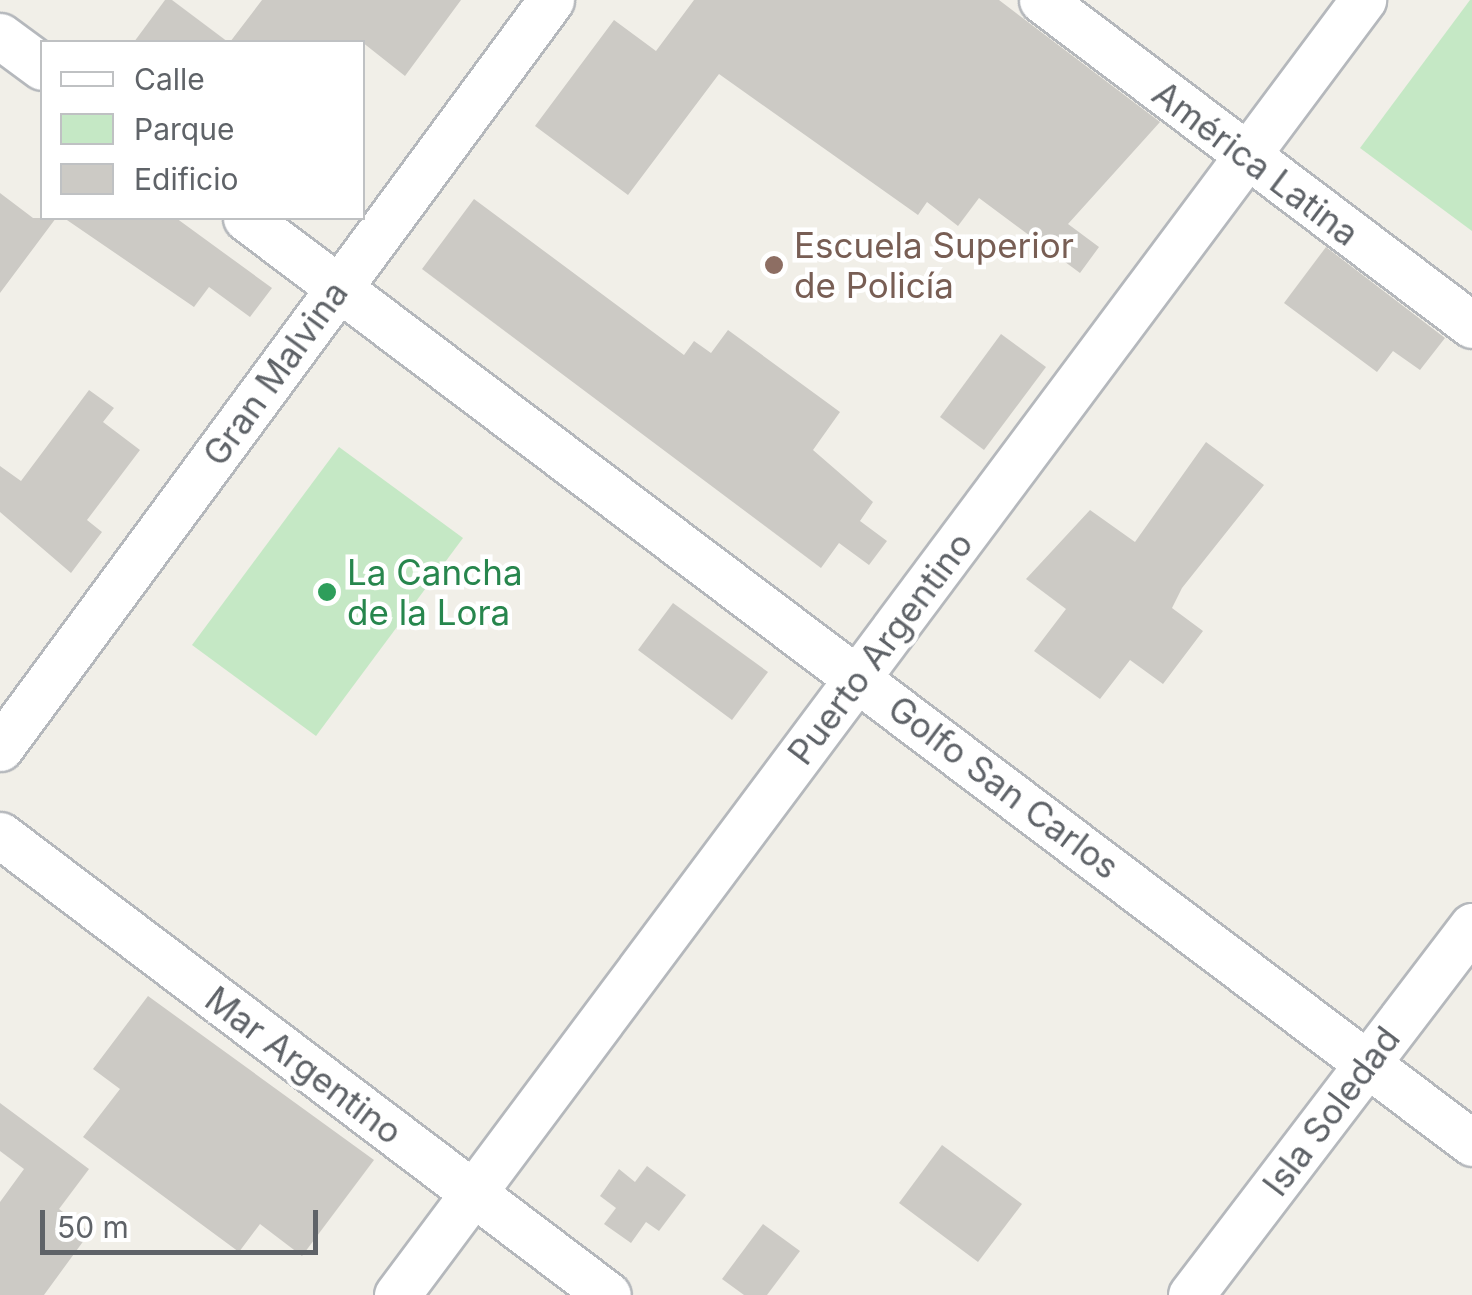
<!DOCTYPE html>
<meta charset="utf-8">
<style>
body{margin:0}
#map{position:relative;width:1472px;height:1295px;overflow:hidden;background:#f1efe8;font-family:Inter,sans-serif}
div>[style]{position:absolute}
.green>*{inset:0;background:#c5e8c5}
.building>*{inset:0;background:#cccac5}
.roads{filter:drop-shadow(2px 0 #b5b8bc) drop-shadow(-2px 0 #b5b8bc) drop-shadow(0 2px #b5b8bc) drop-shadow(0 -2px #b5b8bc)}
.minor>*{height:45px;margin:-22.5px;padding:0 22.5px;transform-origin:22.5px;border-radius:22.5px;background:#fff}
.dots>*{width:28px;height:28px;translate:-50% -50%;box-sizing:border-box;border:5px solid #fff;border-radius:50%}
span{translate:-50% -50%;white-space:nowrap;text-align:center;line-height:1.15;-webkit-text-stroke:9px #fff;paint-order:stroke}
.street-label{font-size:35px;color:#5f6368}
.education-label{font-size:35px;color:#785e54}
.left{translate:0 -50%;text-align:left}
.leisure-label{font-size:35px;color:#27864d}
.legend{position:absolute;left:40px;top:40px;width:325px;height:180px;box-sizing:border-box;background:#fff;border:2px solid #bfc1c3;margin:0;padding:12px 18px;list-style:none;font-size:30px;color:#5f6368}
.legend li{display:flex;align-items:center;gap:20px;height:50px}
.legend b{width:50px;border:2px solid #bfc1c3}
.scale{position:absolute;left:40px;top:1210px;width:278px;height:45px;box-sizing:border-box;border:5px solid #5f6368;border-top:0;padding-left:12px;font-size:30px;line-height:35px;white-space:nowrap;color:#5f6368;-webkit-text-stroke:8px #fff;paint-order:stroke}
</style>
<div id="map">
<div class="green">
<div style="clip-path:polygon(1470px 0,1472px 0,1472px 231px,1360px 148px)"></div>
<div style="clip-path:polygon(339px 447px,463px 538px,316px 736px,192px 645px)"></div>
</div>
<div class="building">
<div style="clip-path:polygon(165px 0,172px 0,228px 42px,134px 42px)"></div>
<div style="clip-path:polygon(262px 0,461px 0,405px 76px,362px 42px,230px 42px)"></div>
<div style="clip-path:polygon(694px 0,999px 0,1160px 122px,1068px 224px,1099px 247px,1080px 273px,979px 198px,958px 226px,927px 202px,918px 215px,719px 74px,628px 195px,535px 126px,614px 20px,656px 51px)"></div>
<div style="clip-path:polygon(0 193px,33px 218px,56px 218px,0 293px)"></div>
<div style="clip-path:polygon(474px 199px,684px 355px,694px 341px,711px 353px,728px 330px,840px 412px,813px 450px,873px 502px,860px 521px,887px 541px,869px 565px,839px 543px,821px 568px,422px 269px)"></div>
<div style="clip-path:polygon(64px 218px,176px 218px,272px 288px,250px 317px,209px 287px,194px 307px)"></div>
<div style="clip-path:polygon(1326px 247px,1445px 338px,1420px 370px,1393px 351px,1377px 372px,1284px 303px)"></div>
<div style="clip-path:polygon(1001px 334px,1046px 367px,984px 450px,940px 417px)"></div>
<div style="clip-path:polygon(89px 390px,114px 408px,103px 422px,140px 450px,87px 520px,102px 532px,71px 573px,0 512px,0 466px,21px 481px)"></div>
<div style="clip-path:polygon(1206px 442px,1264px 485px,1182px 588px,1172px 608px,1203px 631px,1163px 684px,1130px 660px,1100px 699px,1034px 651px,1066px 609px,1026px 579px,1090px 510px,1135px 542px)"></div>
<div style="clip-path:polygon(673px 603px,768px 672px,732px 720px,638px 650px)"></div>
<div style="clip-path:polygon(148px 996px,374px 1160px,302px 1256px,260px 1224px,239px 1252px,83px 1137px,120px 1089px,93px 1069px)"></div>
<div style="clip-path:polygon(0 1103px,89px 1169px,59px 1209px,90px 1232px,44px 1295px,0 1295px,0 1202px,24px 1169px,0 1151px)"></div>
<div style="clip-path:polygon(942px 1145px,1022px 1204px,978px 1262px,899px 1203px)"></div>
<div style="clip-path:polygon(647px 1166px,686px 1195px,659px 1231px,646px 1222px,631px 1243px,604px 1224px,616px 1208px,600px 1196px,619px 1169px,635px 1182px)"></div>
<div style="clip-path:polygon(763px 1224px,800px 1251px,767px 1295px,744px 1295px,722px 1279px)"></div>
</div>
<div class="roads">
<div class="minor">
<div style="left:1042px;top:0;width:539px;rotate:37.08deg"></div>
<div style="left:0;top:36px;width:52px;rotate:36.4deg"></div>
<div style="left:246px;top:218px;width:1536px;rotate:37.03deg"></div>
<div style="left:0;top:748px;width:929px;rotate:-53.62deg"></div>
<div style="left:0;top:835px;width:762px;rotate:37.11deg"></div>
<div style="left:397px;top:1295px;width:1616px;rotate:-53.28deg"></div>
<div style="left:1191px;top:1295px;width:464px;rotate:-52.7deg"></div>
</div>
</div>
<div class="dots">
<div style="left:774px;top:265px;background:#8d6e63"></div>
<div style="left:327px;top:592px;background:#2e9e5b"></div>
</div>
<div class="street-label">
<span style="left:1256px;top:163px;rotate:37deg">América Latina</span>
<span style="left:275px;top:373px;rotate:-54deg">Gran Malvina</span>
<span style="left:880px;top:648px;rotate:-53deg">Puerto Argentino</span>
<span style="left:1004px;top:787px;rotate:37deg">Golfo San Carlos</span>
<span style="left:304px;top:1065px;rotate:37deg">Mar Argentino</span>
<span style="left:1331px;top:1111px;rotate:-53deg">Isla Soledad</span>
</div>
<div class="education-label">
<span class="left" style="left:794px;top:265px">Escuela Superior<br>de Policía</span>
</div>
<div class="leisure-label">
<span class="left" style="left:347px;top:592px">La Cancha<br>de la Lora</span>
</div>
<ul class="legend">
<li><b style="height:12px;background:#fff"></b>Calle</li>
<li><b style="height:28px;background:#c5e8c5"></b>Parque</li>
<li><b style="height:28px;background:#cccac5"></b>Edificio</li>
</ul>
<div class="scale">50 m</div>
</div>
